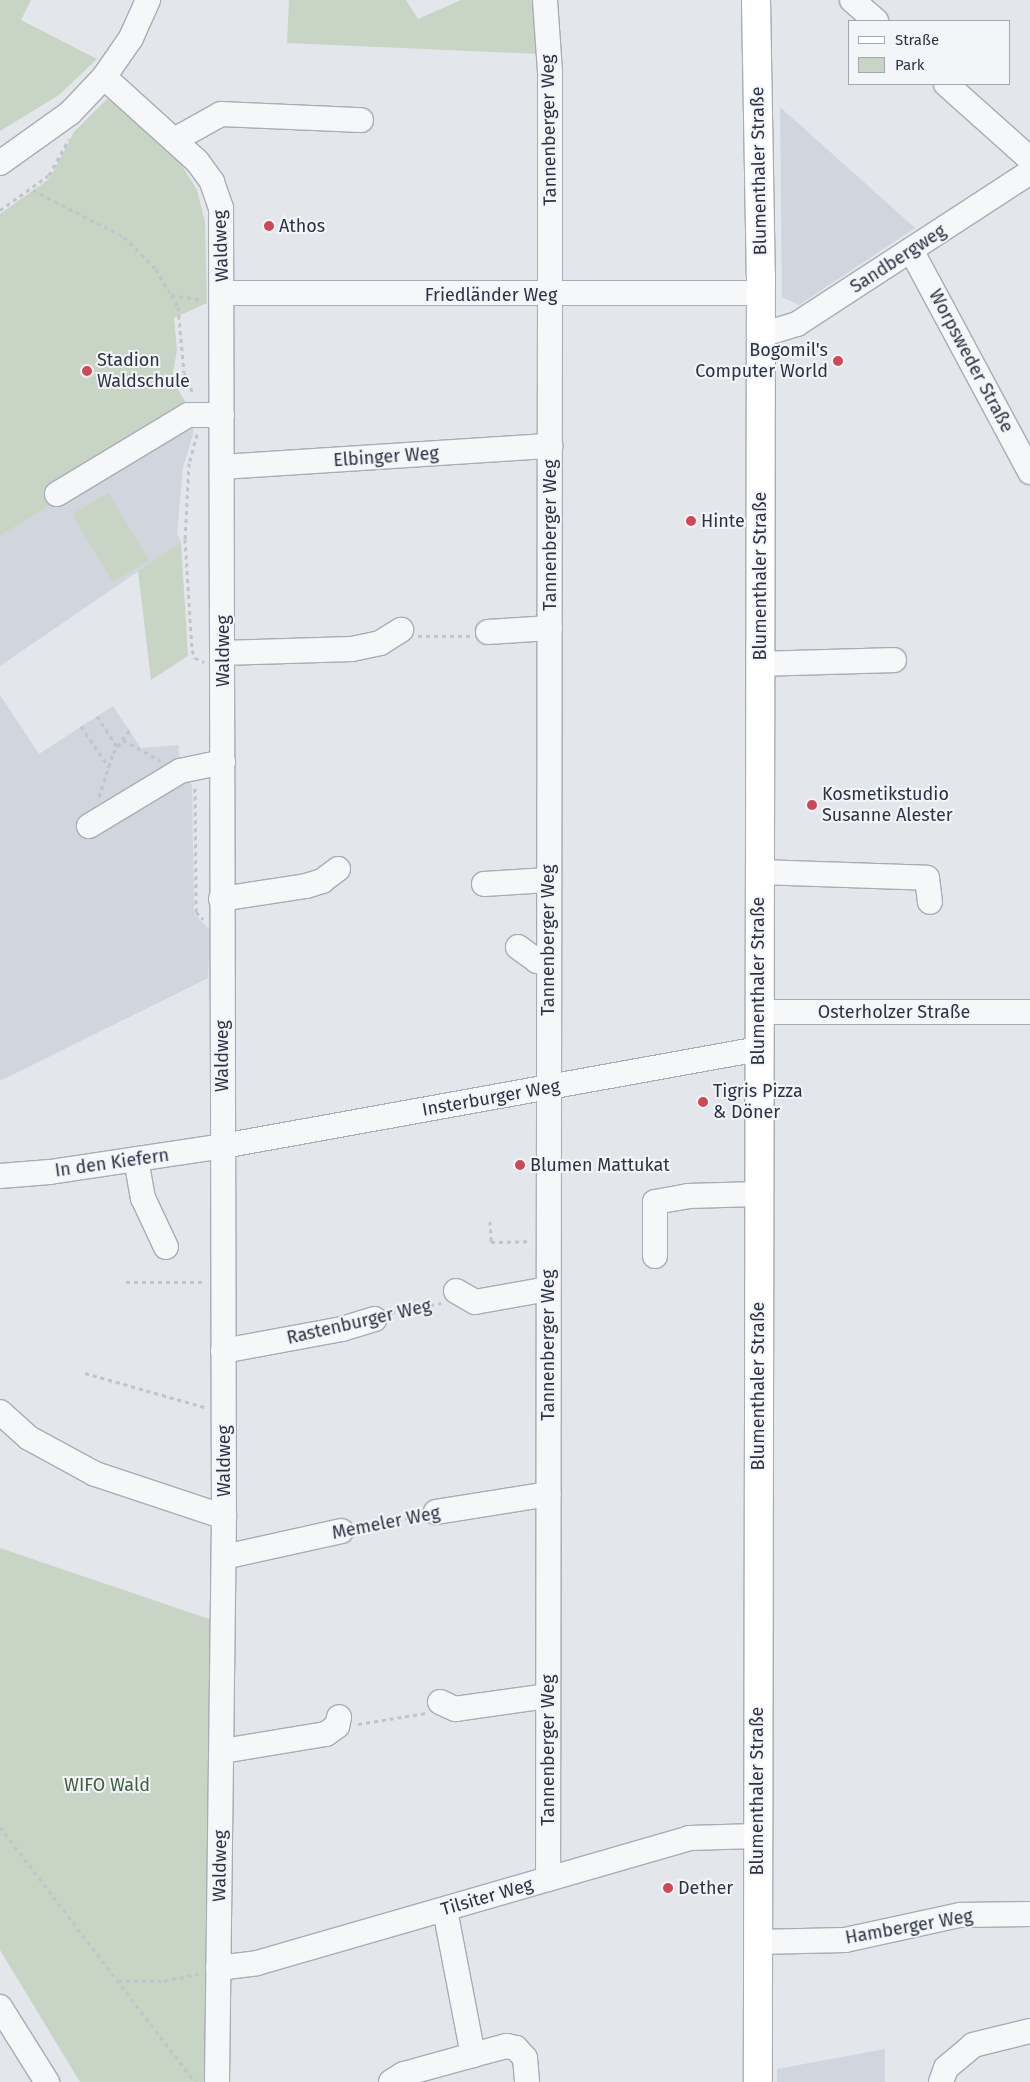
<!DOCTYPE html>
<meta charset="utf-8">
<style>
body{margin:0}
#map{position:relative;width:1030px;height:2082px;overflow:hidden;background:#e3e6eb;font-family:"Fira Sans",sans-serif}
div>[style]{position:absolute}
.built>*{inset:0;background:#d1d5dd}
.green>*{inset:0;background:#c8d5c4}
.path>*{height:3px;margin-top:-1.5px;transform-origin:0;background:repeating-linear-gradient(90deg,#c1c4ca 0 4px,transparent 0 8px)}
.roads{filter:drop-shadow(1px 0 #a8acb6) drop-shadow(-1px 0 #a8acb6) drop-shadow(0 1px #a8acb6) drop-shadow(0 -1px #a8acb6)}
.minor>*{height:24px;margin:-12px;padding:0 12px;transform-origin:12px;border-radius:12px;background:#f6f7f9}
.major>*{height:28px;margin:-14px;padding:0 14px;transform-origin:14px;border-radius:14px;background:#fff}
.dots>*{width:14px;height:14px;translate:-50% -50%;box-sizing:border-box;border:2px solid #f3f5f8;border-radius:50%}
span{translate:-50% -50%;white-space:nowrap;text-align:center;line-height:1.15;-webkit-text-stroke:4px #f3f5f8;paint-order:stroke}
.street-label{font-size:18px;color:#2b3244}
.poi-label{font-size:18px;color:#2b3244}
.left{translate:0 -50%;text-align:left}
.right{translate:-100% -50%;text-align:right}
.park-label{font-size:18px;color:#3d6038}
.legend{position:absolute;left:848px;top:20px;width:162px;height:65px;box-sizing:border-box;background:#f3f5f8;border:1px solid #a3a7b0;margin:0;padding:6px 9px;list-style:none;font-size:15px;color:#2b3244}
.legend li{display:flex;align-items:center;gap:10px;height:25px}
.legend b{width:25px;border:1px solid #a3a7b0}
</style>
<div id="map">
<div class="built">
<div style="clip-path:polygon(780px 107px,915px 228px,799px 305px,782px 297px)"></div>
<div style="clip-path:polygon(194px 418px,193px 434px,183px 467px,177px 534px,181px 542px,0 666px,0 536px)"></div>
<div style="clip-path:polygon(0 695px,39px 754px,113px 706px,141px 748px,178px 745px,180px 757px,192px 786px,194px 914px,210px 930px,208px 978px,0 1081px)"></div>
<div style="clip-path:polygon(885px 2049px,885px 2082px,777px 2082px,777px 2069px)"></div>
</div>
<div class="green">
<div style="clip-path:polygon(0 0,31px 0,21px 20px,97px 59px,59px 95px,0 131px)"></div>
<div style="clip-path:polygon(289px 0,406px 0,418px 19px,461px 0,538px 0,541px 54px,287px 43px)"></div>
<div style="clip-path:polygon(107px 99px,115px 99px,166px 146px,181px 164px,197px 190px,205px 222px,207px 303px,174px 318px,177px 350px,172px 378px,194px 418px,0 536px,0 214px,49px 179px,74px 132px)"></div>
<div style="clip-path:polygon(108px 493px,149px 560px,113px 582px,72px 514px)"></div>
<div style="clip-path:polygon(181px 542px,188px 656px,151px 680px,138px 571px)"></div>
<div style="clip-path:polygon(0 1548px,215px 1621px,212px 2082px,80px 2082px,0 1950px)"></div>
</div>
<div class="path">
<div style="left:33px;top:190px;width:102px;rotate:27.3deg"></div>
<div style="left:124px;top:237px;width:45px;rotate:45deg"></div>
<div style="left:156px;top:269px;width:30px;rotate:60deg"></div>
<div style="left:171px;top:295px;width:31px;rotate:9deg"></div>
<div style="left:0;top:210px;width:60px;rotate:-35.5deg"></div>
<div style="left:49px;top:175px;width:41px;rotate:-60.9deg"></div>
<div style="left:171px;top:295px;width:14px;rotate:60deg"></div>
<div style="left:178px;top:307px;width:66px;rotate:84.8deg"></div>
<div style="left:184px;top:373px;width:24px;rotate:66deg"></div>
<div style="left:197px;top:434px;width:30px;rotate:105deg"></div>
<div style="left:189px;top:463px;width:76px;rotate:93deg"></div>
<div style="left:185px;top:539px;width:111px;rotate:86.4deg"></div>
<div style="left:192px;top:650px;width:9px;rotate:69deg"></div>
<div style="left:195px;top:658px;width:10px;rotate:24deg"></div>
<div style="left:418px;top:636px;width:52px"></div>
<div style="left:97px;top:716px;width:37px;rotate:57deg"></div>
<div style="left:81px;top:726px;width:50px;rotate:55.7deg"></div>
<div style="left:123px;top:740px;width:43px;rotate:28.9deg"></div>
<div style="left:195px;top:788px;width:124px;rotate:89.5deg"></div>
<div style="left:196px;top:912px;width:10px;rotate:45deg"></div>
<div style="left:99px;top:797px;width:46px;rotate:-72.3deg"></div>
<div style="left:113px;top:753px;width:31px;rotate:-54deg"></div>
<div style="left:490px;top:1221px;width:21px;rotate:87deg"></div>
<div style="left:491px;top:1242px;width:39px;rotate:-1deg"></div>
<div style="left:126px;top:1282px;width:80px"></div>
<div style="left:391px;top:1313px;width:51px;rotate:-11.3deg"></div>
<div style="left:85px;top:1373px;width:124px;rotate:15.9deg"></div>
<div style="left:358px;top:1528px;width:61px;rotate:-11.3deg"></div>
<div style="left:358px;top:1724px;width:69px;rotate:-9.2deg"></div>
<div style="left:0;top:1827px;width:321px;rotate:52.6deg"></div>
<div style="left:118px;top:1981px;width:46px"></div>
<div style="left:164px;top:1981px;width:35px;rotate:-12deg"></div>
</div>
<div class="roads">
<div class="minor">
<div style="left:545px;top:0;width:72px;rotate:86deg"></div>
<div style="left:550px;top:72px;width:223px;rotate:90deg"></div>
<div style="left:550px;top:295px;width:1584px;rotate:90.07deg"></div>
<div style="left:852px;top:0;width:32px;rotate:41deg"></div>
<div style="left:104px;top:77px;width:125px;rotate:42.1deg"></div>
<div style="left:197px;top:161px;width:26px;rotate:54deg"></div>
<div style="left:212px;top:182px;width:28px;rotate:71deg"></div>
<div style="left:221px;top:208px;width:1309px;rotate:89.87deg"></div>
<div style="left:224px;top:1517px;width:565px;rotate:90.71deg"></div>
<div style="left:946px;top:84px;width:113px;rotate:41.8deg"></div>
<div style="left:176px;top:139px;width:51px;rotate:-29.1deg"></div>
<div style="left:221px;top:114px;width:140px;rotate:2.5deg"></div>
<div style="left:0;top:163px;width:86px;rotate:-35.5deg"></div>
<div style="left:70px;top:113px;width:50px;rotate:-46.6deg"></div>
<div style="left:104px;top:77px;width:47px;rotate:-55.3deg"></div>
<div style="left:131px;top:38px;width:42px;rotate:-65.9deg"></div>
<div style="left:911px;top:250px;width:252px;rotate:61.8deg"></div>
<div style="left:222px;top:293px;width:538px"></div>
<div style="left:761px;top:335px;width:38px;rotate:-17deg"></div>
<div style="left:797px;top:324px;width:278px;rotate:-33.1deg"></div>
<div style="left:222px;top:467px;width:329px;rotate:-3.7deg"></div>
<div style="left:57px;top:494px;width:153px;rotate:-31.1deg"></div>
<div style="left:188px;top:415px;width:34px"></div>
<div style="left:488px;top:632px;width:62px;rotate:-3.7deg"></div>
<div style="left:222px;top:653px;width:130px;rotate:-1.8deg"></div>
<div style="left:352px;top:649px;width:29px;rotate:-12deg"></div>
<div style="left:380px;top:643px;width:25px;rotate:-32deg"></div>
<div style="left:759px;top:664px;width:135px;rotate:-1.7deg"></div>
<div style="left:89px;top:826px;width:106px;rotate:-31.1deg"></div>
<div style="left:180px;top:771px;width:44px;rotate:-11.8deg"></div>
<div style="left:759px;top:872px;width:168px;rotate:2deg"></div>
<div style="left:927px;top:878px;width:24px;rotate:83deg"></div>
<div style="left:484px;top:884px;width:64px;rotate:-3.6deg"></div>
<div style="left:221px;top:899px;width:86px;rotate:-8.7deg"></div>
<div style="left:306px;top:886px;width:17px;rotate:-17deg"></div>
<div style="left:322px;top:881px;width:20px;rotate:-37deg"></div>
<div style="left:518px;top:947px;width:24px;rotate:36deg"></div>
<div style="left:537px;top:961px;width:11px;rotate:10deg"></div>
<div style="left:758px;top:1012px;width:272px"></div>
<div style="left:136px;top:1159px;width:40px;rotate:80deg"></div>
<div style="left:143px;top:1198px;width:54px;rotate:64.9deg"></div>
<div style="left:0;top:1176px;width:50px;rotate:-4.6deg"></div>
<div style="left:50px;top:1172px;width:175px;rotate:-8.5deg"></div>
<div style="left:223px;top:1146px;width:545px;rotate:-10.26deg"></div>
<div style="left:655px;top:1256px;width:54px;rotate:-90deg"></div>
<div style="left:655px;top:1202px;width:34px;rotate:-10deg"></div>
<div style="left:688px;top:1196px;width:70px;rotate:-1.6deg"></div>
<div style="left:456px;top:1291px;width:22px;rotate:30deg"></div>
<div style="left:475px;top:1302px;width:74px;rotate:-10.1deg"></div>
<div style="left:223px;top:1351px;width:121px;rotate:-10.5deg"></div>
<div style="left:342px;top:1329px;width:34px;rotate:-17deg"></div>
<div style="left:0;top:1412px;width:39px;rotate:42deg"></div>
<div style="left:29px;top:1438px;width:75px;rotate:28.6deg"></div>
<div style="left:95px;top:1474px;width:136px;rotate:18.4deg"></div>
<div style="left:436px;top:1512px;width:114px;rotate:-9.1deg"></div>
<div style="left:224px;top:1557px;width:120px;rotate:-12.5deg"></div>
<div style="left:440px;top:1702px;width:17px;rotate:25deg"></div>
<div style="left:455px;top:1709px;width:94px;rotate:-8deg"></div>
<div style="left:223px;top:1751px;width:104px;rotate:-9.4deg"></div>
<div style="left:326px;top:1734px;width:14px;rotate:-36deg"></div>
<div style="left:337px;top:1726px;width:9px;rotate:-77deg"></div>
<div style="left:445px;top:1910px;width:148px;rotate:79.1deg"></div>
<div style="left:473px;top:2055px;width:35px;rotate:-15deg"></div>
<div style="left:507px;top:2046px;width:9px;rotate:13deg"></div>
<div style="left:516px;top:2048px;width:13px;rotate:48deg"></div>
<div style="left:525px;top:2058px;width:24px;rotate:85deg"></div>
<div style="left:758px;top:1942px;width:87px;rotate:-1.3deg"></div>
<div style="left:845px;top:1940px;width:118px;rotate:-12.3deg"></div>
<div style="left:960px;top:1915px;width:70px;rotate:-0.8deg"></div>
<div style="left:218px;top:1968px;width:39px;rotate:-7deg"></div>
<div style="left:257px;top:1963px;width:450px;rotate:-16.1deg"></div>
<div style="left:689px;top:1838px;width:68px;rotate:-1.7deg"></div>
<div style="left:0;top:2007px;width:89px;rotate:57.9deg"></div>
<div style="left:391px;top:2082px;width:15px;rotate:-32deg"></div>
<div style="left:404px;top:2074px;width:72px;rotate:-15.4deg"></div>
<div style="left:941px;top:2082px;width:15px;rotate:-70deg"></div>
<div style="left:946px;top:2068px;width:35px;rotate:-40deg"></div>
<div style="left:973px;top:2045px;width:59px;rotate:-13.8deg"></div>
</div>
<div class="major">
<div style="left:756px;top:0;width:274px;rotate:89deg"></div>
<div style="left:761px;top:274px;width:1808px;rotate:90.1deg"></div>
</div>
</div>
<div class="dots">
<div style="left:269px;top:226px;background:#d04855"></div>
<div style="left:838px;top:361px;background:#d04855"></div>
<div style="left:87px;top:371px;background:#d04855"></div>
<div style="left:691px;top:521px;background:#d04855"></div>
<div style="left:812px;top:805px;background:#d04855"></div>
<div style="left:703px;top:1102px;background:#d04855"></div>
<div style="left:520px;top:1165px;background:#d04855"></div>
<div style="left:668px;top:1888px;background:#d04855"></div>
</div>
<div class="street-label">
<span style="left:549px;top:130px;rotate:-91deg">Tannenberger Weg</span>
<span style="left:759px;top:171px;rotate:-91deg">Blumenthaler Straße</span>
<span style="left:221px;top:246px;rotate:-92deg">Waldweg</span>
<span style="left:898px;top:259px;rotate:-33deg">Sandbergweg</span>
<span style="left:491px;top:295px">Friedländer Weg</span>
<span style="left:971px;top:361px;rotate:62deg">Worpsweder Straße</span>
<span style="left:386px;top:457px;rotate:-4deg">Elbinger Weg</span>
<span style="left:550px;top:535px;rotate:-90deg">Tannenberger Weg</span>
<span style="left:760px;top:576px;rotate:-90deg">Blumenthaler Straße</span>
<span style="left:223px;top:651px;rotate:-90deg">Waldweg</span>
<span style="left:548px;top:940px;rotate:-90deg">Tannenberger Weg</span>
<span style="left:758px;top:981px;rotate:-90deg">Blumenthaler Straße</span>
<span style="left:894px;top:1012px">Osterholzer Straße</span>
<span style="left:222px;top:1056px;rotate:-90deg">Waldweg</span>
<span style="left:491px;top:1098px;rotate:-10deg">Insterburger Weg</span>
<span style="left:112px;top:1163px;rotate:-8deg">In den Kiefern</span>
<span style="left:359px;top:1322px;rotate:-13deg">Rastenburger Weg</span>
<span style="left:548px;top:1345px;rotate:-90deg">Tannenberger Weg</span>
<span style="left:758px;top:1386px;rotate:-90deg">Blumenthaler Straße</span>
<span style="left:224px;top:1461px;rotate:-90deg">Waldweg</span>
<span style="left:386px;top:1523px;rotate:-11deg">Memeler Weg</span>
<span style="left:548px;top:1750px;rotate:-90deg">Tannenberger Weg</span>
<span style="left:757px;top:1791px;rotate:-90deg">Blumenthaler Straße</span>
<span style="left:220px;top:1866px;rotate:-89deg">Waldweg</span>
<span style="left:487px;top:1897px;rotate:-16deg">Tilsiter Weg</span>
<span style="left:909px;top:1927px;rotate:-10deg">Hamberger Weg</span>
</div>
<div class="poi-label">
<span class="left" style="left:279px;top:226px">Athos</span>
<span class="right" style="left:828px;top:361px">Bogomil's<br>Computer World</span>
<span class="left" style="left:97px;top:371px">Stadion<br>Waldschule</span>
<span class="left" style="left:701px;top:521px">Hinte</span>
<span class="left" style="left:822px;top:805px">Kosmetikstudio<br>Susanne Alester</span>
<span class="left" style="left:713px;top:1102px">Tigris Pizza<br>&amp; Döner</span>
<span class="left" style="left:530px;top:1165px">Blumen Mattukat</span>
<span class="left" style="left:678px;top:1888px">Dether</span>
</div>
<div class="park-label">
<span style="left:107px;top:1785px">WIFO Wald</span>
</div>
<ul class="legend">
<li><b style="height:6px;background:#fff"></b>Straße</li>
<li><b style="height:14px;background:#c8d5c4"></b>Park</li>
</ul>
</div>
